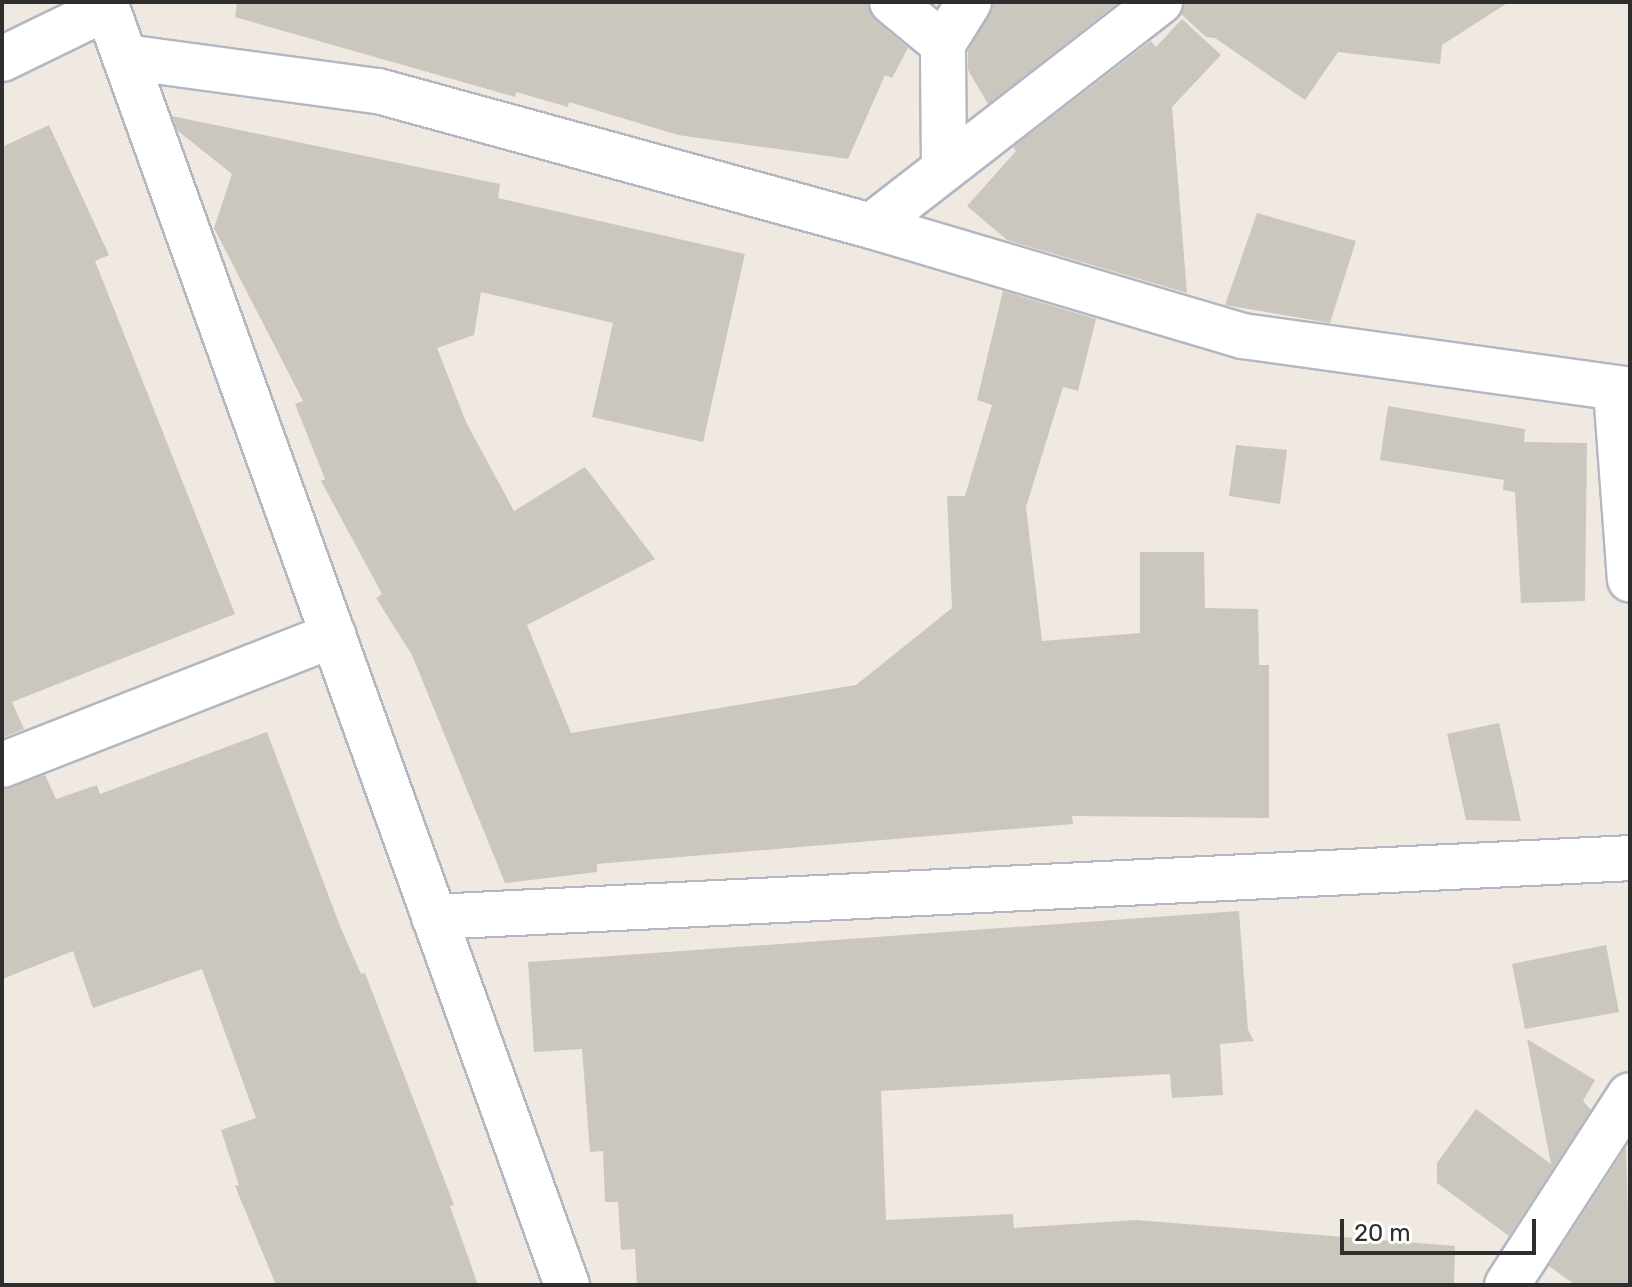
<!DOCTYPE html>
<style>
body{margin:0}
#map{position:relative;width:1632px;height:1287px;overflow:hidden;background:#efe9e1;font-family:Rubik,sans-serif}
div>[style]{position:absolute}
.building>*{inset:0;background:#cbc7bf}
.roads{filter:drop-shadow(2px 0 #b4b7c1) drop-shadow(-2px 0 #b4b7c1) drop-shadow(0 2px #b4b7c1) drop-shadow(0 -2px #b4b7c1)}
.street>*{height:44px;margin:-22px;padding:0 22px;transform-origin:22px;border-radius:22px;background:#fff}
.secondary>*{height:44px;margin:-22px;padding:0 22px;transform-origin:22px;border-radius:22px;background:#fff}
span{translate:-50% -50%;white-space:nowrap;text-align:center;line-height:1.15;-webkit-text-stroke:6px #fff;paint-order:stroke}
.frame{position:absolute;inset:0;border:4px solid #2e2e2e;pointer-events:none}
.scale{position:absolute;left:1340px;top:1219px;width:196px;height:36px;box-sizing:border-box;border:4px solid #2e2e2e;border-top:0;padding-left:10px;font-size:24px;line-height:28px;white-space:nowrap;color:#2e2e2e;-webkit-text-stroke:6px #fff;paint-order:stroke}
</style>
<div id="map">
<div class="building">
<div style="clip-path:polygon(237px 2px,868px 2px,876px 21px,908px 48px,892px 78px,885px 75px,848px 159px,678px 135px,569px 102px,568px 107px,516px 92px,515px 97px,235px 17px)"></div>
<div style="clip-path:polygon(994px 2px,1119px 2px,988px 104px,968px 70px,968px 51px)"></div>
<div style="clip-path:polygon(1184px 2px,1509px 2px,1442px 45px,1440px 64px,1338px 52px,1305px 100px,1215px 38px,1206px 37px,1181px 14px)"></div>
<div style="clip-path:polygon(1182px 19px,1221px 55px,1172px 107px,1187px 293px,1007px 240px,967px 206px,1016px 151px,1013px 147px,1151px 41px,1156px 47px)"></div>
<div style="clip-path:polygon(172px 116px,500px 184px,498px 198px,745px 254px,703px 442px,592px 417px,613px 323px,481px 292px,474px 335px,437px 348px,466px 422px,514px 511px,585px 467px,655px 559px,527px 625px,571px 733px,856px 685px,952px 608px,947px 496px,965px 496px,992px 405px,977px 400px,1003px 291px,1096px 319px,1078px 391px,1063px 387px,1026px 507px,1042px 641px,1140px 633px,1140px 552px,1204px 552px,1205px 608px,1258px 609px,1259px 665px,1269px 665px,1269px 818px,1072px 816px,1073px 824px,597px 864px,597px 872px,505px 883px,412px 655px,376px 598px,382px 594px,321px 481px,325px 479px,295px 404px,303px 401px,214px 228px,232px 174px,178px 131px)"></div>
<div style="clip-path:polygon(49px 125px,109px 255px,95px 261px,235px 614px,12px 702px,24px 729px,2px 738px,2px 147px)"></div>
<div style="clip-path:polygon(1257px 213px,1356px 241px,1330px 323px,1225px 305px)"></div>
<div style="clip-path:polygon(1388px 406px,1525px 429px,1524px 442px,1587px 443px,1585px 601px,1521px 603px,1515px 492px,1503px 490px,1504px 480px,1380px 460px)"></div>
<div style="clip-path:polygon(1236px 445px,1287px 450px,1280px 504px,1229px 496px)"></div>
<div style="clip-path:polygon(1499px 723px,1521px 821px,1466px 820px,1447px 734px)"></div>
<div style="clip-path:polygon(267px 732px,340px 926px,361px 974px,365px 973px,454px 1205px,450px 1206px,478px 1285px,276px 1285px,235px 1186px,239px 1185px,221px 1130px,256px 1118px,202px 969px,93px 1008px,73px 951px,2px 979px,2px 789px,45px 775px,56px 799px,97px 785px,100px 794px)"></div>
<div style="clip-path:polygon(1239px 911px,1248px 1030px,1254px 1041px,1220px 1044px,1223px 1095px,1172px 1098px,1170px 1074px,881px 1091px,886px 1220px,1013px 1214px,1014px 1228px,1136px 1220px,1455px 1246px,1454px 1285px,637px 1285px,635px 1249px,621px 1250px,618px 1202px,605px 1202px,603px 1151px,590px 1152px,582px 1049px,534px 1052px,528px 962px)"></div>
<div style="clip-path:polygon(1606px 945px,1619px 1012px,1525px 1029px,1512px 964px)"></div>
<div style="clip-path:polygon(1527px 1039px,1595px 1080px,1583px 1101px,1591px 1110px,1509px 1236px,1437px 1183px,1437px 1163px,1476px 1109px,1551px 1164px)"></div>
<div style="clip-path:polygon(1626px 1147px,1630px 1285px,1575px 1285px,1549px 1266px)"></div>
</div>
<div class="roads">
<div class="street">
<div style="left:892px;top:2px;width:66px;rotate:39.5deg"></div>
<div style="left:125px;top:57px;width:255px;rotate:7.7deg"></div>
<div style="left:378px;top:91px;width:511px;rotate:15.31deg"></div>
<div style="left:871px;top:226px;width:388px;rotate:16.5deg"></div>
<div style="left:1243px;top:336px;width:391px;rotate:7.9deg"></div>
<div style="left:2px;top:59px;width:117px;rotate:-25.9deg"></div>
<div style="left:944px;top:169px;width:125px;rotate:-90.5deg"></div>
<div style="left:943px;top:44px;width:49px;rotate:-58.2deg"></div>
<div style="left:871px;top:226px;width:366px;rotate:-37.8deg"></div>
<div style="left:1616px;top:390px;width:190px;rotate:85.8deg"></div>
<div style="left:2px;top:765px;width:356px;rotate:-21.4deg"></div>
<div style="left:434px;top:917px;width:1197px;rotate:-2.82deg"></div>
<div style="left:1507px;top:1285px;width:226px;rotate:-57.1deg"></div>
</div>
<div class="secondary">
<div style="left:105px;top:2px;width:1364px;rotate:70.2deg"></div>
</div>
</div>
<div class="frame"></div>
<div class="scale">20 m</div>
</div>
